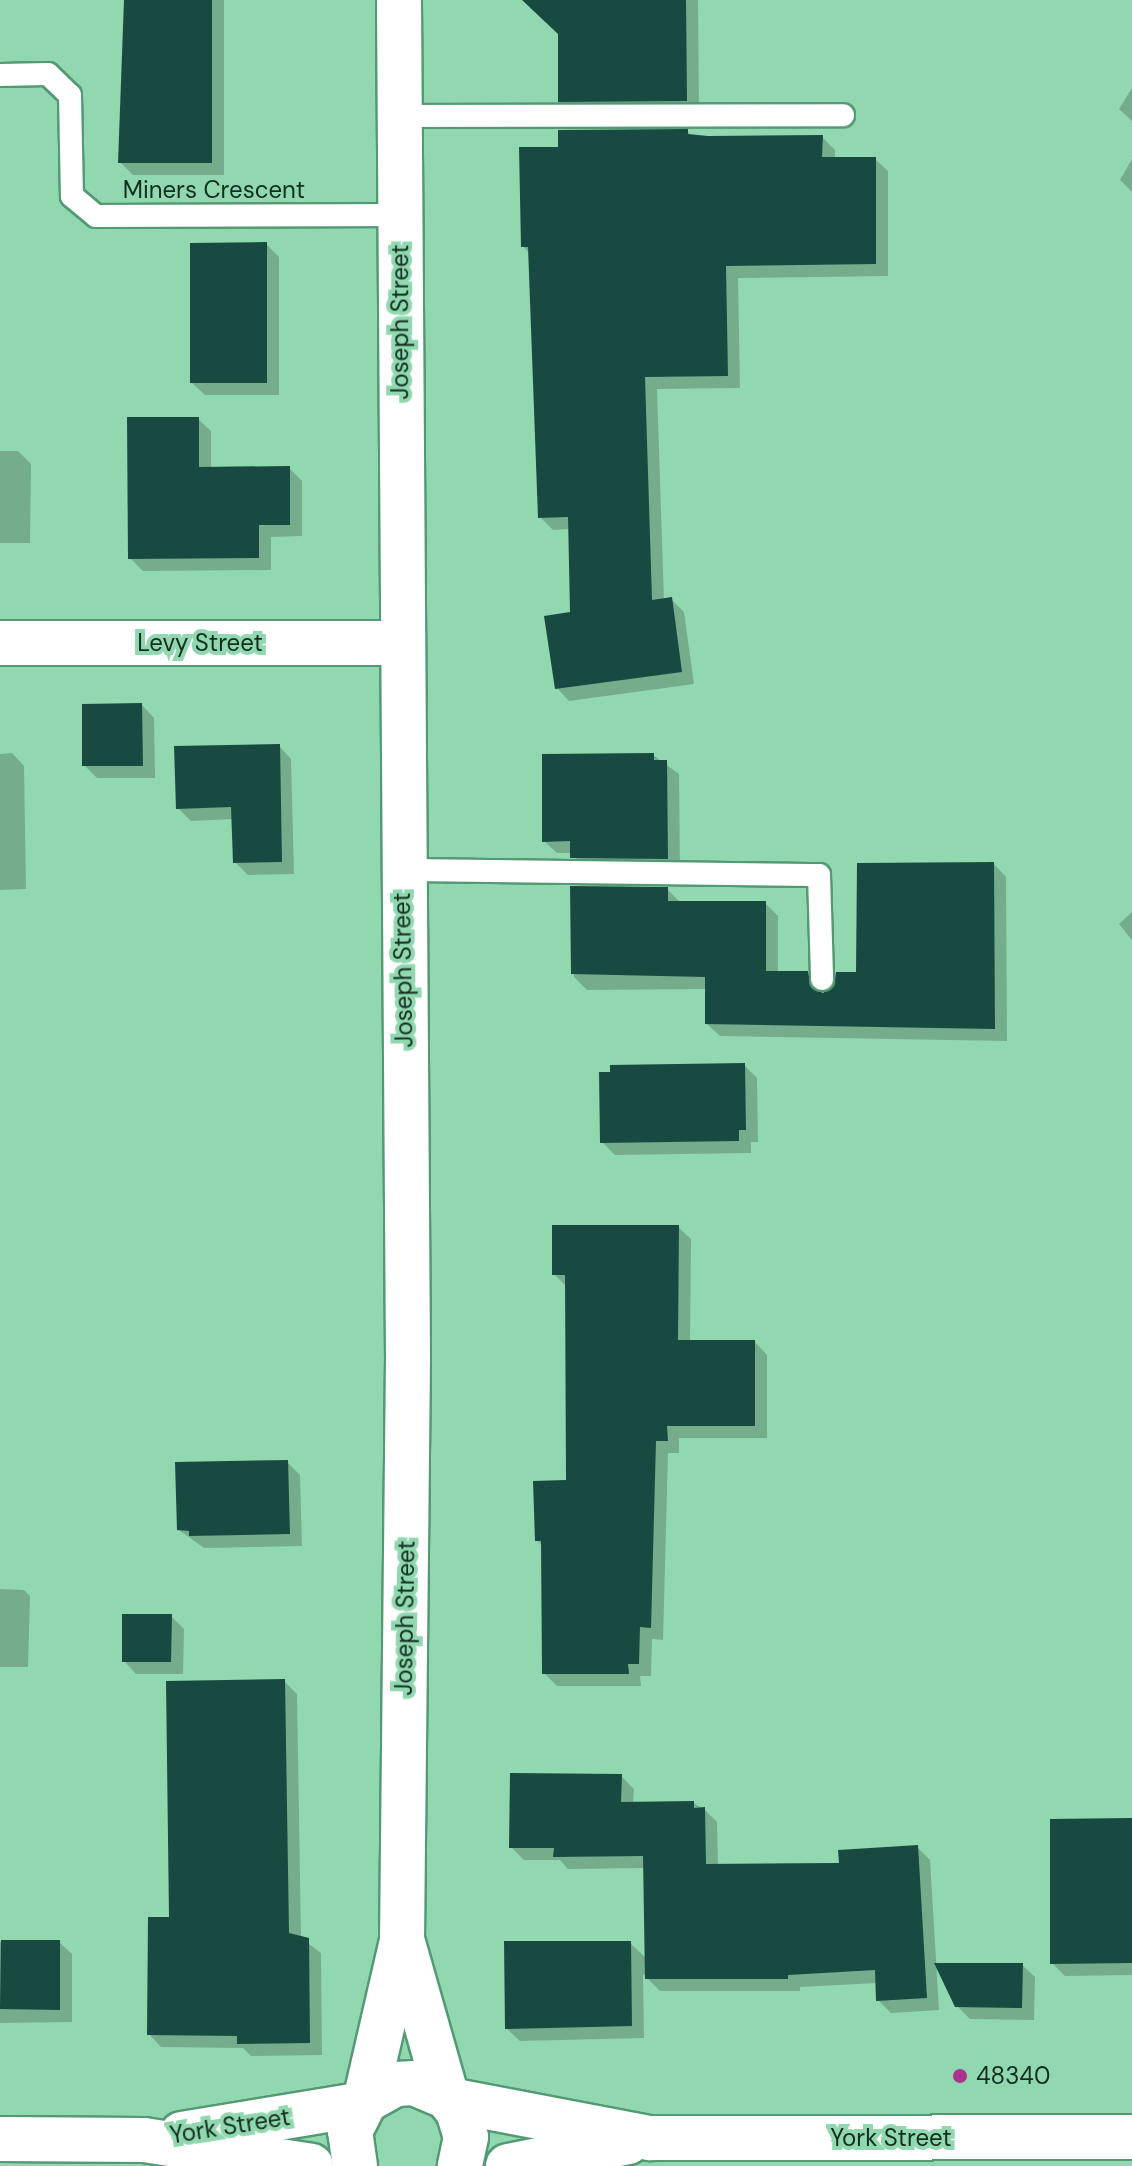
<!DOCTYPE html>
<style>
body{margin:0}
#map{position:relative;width:1132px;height:2166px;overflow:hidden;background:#91d8b0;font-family:"DM Sans",sans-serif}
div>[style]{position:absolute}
.shadow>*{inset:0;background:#0003}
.building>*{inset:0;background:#194a41}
.roads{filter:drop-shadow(2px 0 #539974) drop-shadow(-2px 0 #539974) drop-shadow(0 2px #539974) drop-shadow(0 -2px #539974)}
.lane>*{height:22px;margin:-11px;padding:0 11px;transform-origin:11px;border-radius:11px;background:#fff}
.street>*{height:44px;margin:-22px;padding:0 22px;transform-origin:22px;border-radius:22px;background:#fff}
.dots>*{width:22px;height:22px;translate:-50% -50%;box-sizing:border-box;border:4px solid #91d8b0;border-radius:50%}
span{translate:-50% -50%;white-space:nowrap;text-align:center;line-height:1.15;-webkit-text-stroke:8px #91d8b0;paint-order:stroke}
.street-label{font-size:24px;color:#112e1f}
.poi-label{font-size:24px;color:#112e1f}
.left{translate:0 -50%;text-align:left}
</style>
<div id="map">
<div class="shadow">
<div style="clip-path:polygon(126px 0,224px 0,224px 175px,133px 175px,120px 162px)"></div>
<div style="clip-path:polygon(543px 0,698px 0,699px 113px,573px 114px,560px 101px,560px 34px)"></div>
<div style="clip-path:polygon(1132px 88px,1132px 121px,1119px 109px)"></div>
<div style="clip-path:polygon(687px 131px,692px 137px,822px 137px,835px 150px,835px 159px,875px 159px,888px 171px,888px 276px,738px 278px,740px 388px,657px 389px,664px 601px,671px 599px,684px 612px,694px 684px,569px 701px,557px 688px,573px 614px,570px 529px,553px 530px,540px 517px,530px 254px,523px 246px,560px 149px)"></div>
<div style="clip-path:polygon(1132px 159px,1132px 192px,1120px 180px)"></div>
<div style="clip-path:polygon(266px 244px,279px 257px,279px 395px,205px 395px,192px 383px)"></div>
<div style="clip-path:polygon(198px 419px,211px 431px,211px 469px,289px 468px,302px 481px,302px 536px,271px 537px,271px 570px,143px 571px,130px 558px)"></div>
<div style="clip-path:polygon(0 451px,18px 451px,31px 464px,30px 543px,0 543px)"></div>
<div style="clip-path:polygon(142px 705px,154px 718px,155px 778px,97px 778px,84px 765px)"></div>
<div style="clip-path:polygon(279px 746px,291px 759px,294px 874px,248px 875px,235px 862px,234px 819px,191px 821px,178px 808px)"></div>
<div style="clip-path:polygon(12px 753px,24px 766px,26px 889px,0 890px,0 754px)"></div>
<div style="clip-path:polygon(653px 755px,679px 774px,680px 871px,585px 870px,572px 853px,557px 853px,544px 841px)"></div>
<div style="clip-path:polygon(994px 864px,1006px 877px,1007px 1041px,720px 1036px,707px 1024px,707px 989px,587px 990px,574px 977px,572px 888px,667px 889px,681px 903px,765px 903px,778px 916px,778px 973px,807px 973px,821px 994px,858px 974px)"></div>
<div style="clip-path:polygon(1132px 912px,1132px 940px,1119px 924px)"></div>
<div style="clip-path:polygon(744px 1065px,757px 1078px,758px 1142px,751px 1142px,751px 1153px,615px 1155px,602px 1142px)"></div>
<div style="clip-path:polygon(678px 1227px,691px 1239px,690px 1342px,755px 1342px,767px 1355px,767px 1438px,679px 1438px,679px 1453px,668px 1453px,663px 1640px,652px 1639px,651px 1676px,640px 1676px,641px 1686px,557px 1686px,544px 1673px,543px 1547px,537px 1540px,568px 1482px,567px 1287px,554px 1274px)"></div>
<div style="clip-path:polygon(287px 1462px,300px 1475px,302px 1546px,204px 1548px,179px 1530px)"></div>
<div style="clip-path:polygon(0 1589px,24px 1590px,30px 1596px,28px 1667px,0 1667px)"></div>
<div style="clip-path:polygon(171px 1616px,184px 1629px,183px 1674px,136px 1674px,124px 1661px)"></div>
<div style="clip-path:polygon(284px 1681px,297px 1694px,301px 1938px,321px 1953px,322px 2055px,251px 2056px,243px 2048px,161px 2047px,149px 2034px,171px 1919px)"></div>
<div style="clip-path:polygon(621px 1776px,634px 1789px,633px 1804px,693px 1803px,704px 1809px,717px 1822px,718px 1866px,841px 1865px,917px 1847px,930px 1860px,939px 2010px,891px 2013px,878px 2000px,877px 1983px,800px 1987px,800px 1991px,660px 1991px,643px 1974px,644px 2038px,520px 2041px,507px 2029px,630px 1943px,647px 1959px,645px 1868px,568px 1869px,560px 1860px,524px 1860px,511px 1847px)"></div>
<div style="clip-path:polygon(1132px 1820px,1132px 1975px,1065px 1976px,1052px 1963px)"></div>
<div style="clip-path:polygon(0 1942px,59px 1942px,72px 1954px,72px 2022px,0 2023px)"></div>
<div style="clip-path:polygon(1022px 1965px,1035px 1977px,1034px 2020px,970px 2019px,957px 2006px)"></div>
</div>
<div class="building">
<div style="clip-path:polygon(124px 0,212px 0,212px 163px,118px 163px)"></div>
<div style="clip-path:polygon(522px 0,686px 0,687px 101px,558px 102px,558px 34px)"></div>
<div style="clip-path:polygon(688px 129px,688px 134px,708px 136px,823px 135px,822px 157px,876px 157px,876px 264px,726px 266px,728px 376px,645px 377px,652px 600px,672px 597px,682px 672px,555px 689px,544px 616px,570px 612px,568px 517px,538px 518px,528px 247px,521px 247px,519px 147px,558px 147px,558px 130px)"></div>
<div style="clip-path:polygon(267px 242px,267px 383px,190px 383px,190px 243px)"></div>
<div style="clip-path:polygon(127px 417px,199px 417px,199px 467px,290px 466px,290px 525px,259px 525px,259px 558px,128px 559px)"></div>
<div style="clip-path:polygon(142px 703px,143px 766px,82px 766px,82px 704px)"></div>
<div style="clip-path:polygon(280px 744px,282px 862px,233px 863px,231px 807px,176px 809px,174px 746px)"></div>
<div style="clip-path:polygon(654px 753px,654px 760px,667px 760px,668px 859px,570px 858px,570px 841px,542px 842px,542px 754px)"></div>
<div style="clip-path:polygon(994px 862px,995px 1029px,705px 1024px,705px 977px,571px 974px,570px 886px,668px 887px,668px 901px,766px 901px,766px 971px,808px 971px,811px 987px,823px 993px,834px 986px,836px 972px,856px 972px,857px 863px)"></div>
<div style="clip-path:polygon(745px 1063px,746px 1130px,739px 1130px,739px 1141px,600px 1143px,599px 1072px,610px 1072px,610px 1065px)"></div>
<div style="clip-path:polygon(552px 1225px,679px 1225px,678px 1340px,755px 1340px,755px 1426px,667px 1426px,668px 1441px,656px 1441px,651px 1628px,640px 1627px,639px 1664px,628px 1664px,629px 1674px,542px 1674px,541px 1541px,535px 1541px,533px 1481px,566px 1480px,565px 1275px,552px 1275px)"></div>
<div style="clip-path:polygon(288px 1460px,290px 1534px,189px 1536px,189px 1531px,177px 1530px,175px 1462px)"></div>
<div style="clip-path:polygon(122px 1614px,172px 1614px,171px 1662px,122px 1662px)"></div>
<div style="clip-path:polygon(285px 1679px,289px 1933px,309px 1938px,310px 2043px,237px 2044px,237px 2036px,147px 2035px,148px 1917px,169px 1917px,166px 1681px)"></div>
<div style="clip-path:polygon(510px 1773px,622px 1774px,621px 1802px,694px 1801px,694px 1808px,705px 1807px,706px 1864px,839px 1863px,838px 1850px,918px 1845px,927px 1998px,876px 2001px,875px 1970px,788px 1975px,788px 1979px,645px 1979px,643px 1856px,553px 1857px,554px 1848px,509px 1848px)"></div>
<div style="clip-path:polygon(1132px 1818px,1132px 1963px,1050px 1964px,1050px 1819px)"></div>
<div style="clip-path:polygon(1px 1940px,60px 1940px,60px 2010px,0 2009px)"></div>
<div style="clip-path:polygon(504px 1941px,631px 1941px,632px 2026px,505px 2029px)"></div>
<div style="clip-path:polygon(934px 1963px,1023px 1963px,1022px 2008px,955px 2007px)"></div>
</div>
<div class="roads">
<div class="lane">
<div style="left:0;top:75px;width:48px;rotate:-1.2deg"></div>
<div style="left:48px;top:74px;width:30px;rotate:44deg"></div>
<div style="left:70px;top:95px;width:101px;rotate:88.9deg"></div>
<div style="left:72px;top:196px;width:31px;rotate:40deg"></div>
<div style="left:96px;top:216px;width:304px;rotate:-0.2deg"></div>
<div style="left:399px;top:116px;width:444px;rotate:-0.1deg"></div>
<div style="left:402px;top:870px;width:417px;rotate:0.7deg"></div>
<div style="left:819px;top:875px;width:104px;rotate:88.3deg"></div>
</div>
<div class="street">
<div style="left:0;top:643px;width:400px"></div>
<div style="left:403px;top:1943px;width:160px;rotate:74.1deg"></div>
<div style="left:450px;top:2100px;width:204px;rotate:10.8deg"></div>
<div style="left:650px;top:2138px;width:482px;rotate:-0.1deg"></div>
<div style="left:365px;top:2101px;width:164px;rotate:-77deg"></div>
<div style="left:402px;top:1941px;width:583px;rotate:-89.41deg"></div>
<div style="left:408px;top:1358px;width:1358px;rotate:-90.38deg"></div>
<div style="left:182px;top:2134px;width:183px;rotate:-9.4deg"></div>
<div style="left:0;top:2139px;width:144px;rotate:0.4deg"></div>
<div style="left:144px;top:2140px;width:169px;rotate:8.8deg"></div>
<div style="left:355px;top:2166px;width:35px;rotate:-98deg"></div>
<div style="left:350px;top:2131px;width:34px;rotate:-63deg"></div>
<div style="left:365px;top:2101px;width:35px;rotate:-29deg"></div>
<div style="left:396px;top:2084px;width:18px;rotate:-3deg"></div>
<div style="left:414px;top:2083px;width:36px;rotate:23deg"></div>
<div style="left:447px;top:2097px;width:18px;rotate:52deg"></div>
<div style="left:458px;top:2111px;width:27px;rotate:73deg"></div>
<div style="left:466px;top:2137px;width:30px;rotate:102deg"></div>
<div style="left:508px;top:2166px;width:122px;rotate:-11.3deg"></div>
</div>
</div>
<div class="dots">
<div style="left:960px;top:2076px;background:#a9348d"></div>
</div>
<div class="street-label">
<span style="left:214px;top:190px">Miners Crescent</span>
<span style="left:400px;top:322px;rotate:-90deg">Joseph Street</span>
<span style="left:200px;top:643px">Levy Street</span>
<span style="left:403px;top:970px;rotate:-91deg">Joseph Street</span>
<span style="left:405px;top:1618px;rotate:-89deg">Joseph Street</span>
<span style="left:230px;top:2126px;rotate:-9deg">York Street</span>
<span style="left:891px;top:2138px">York Street</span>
</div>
<div class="poi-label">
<span class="left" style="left:976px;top:2076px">48340</span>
</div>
</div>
